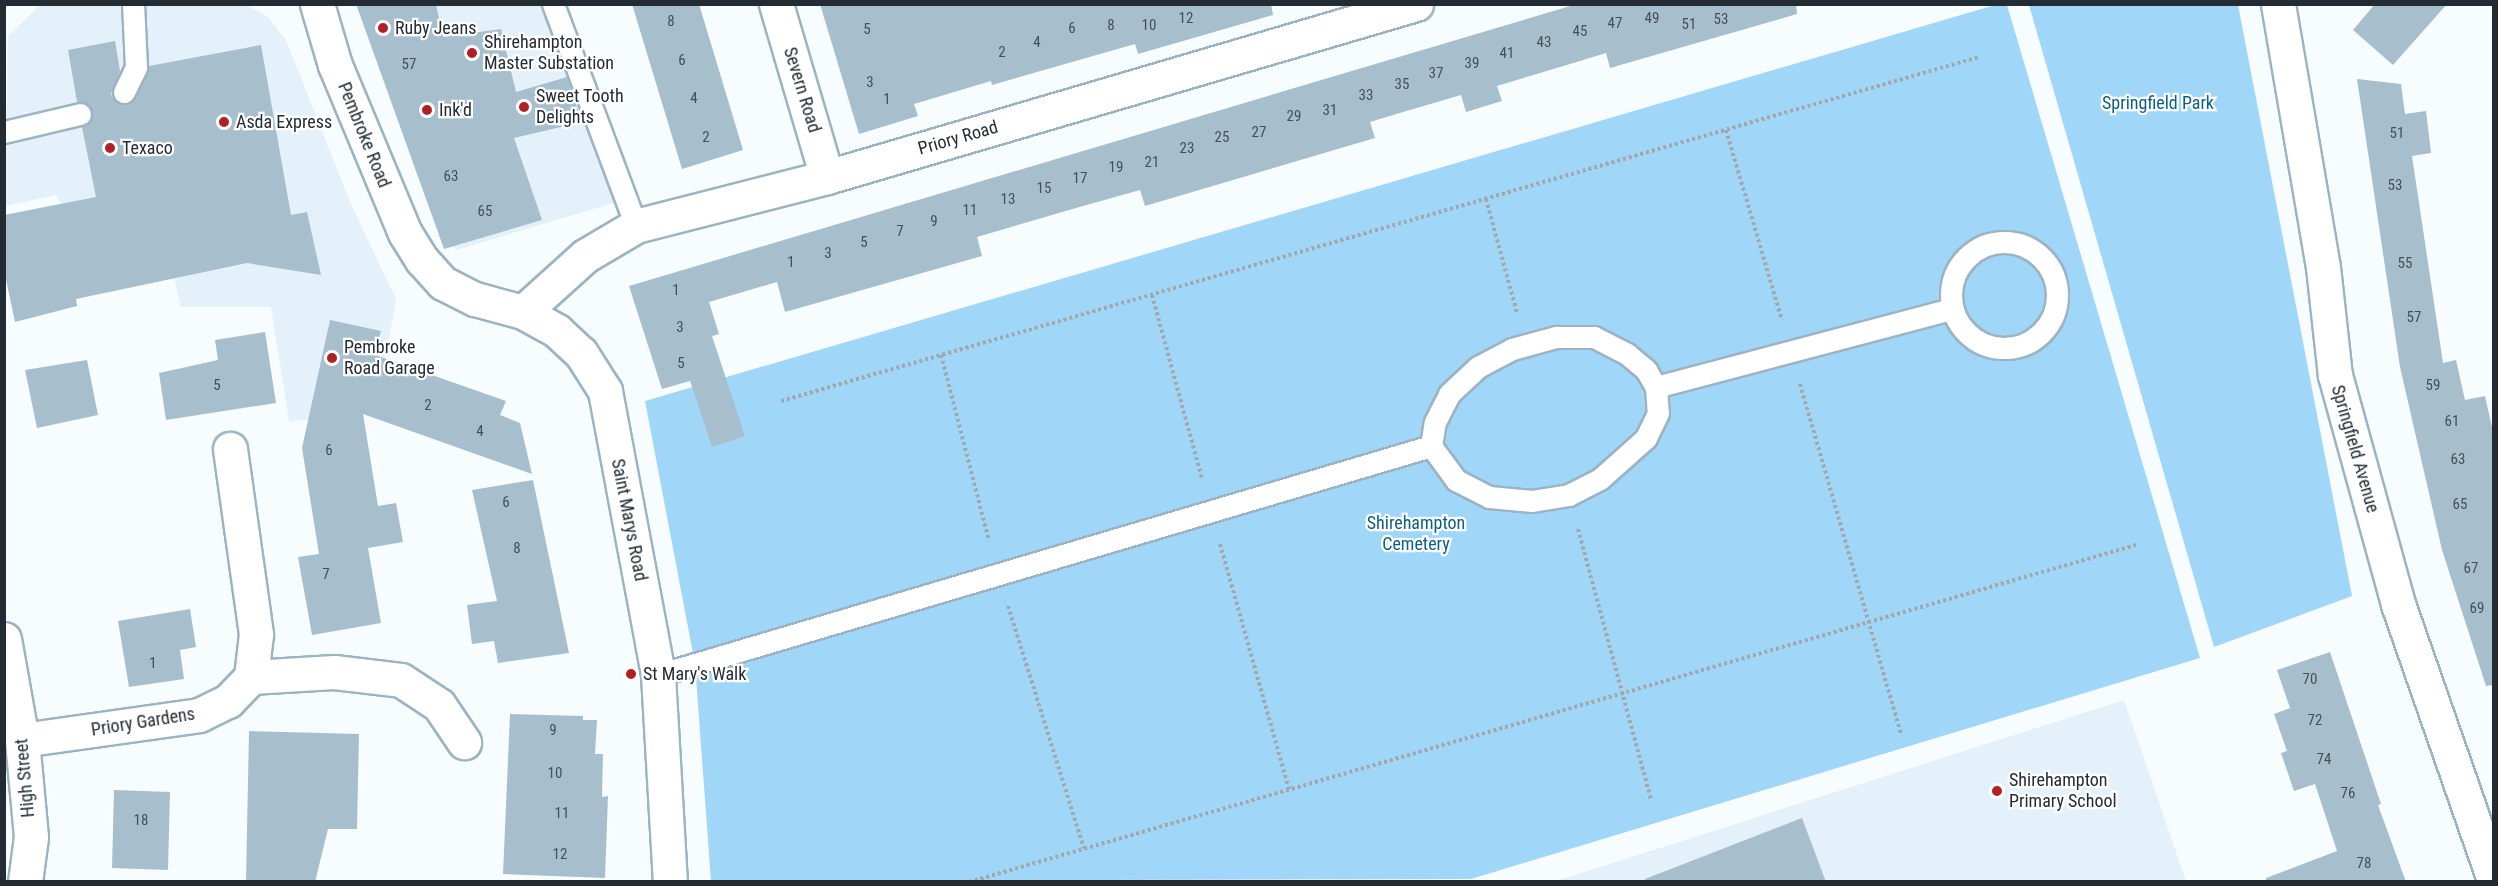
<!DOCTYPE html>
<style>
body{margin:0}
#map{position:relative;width:2498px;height:886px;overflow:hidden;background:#f7fcff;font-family:"Roboto Condensed",sans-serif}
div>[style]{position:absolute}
.built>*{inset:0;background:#e5f1fa}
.green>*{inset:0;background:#a0d7f9}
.building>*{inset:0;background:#a7becd}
.path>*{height:4px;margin-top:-2px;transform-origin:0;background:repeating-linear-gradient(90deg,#a1a8ac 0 3px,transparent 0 6px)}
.roads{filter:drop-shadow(2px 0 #9cb3c2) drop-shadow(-2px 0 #9cb3c2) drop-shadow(0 2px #9cb3c2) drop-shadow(0 -2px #9cb3c2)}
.service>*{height:21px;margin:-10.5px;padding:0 10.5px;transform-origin:10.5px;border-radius:10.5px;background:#fff}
.service>.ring{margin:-10.5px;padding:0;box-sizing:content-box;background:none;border:21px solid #fff;border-radius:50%}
.minor>*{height:33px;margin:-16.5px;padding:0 16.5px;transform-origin:16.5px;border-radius:16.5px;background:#fff}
.secondary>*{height:33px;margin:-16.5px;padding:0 16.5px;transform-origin:16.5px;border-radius:16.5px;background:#fff}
.dots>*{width:16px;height:16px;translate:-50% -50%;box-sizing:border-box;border:3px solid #fff;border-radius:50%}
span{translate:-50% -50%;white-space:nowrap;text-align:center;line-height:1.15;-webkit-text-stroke:4.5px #fff;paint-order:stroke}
.number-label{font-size:15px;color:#445059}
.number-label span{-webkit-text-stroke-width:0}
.poi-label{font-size:18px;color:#232c32}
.left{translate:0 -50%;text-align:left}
.street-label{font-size:18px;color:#232c32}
.park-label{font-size:18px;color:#0c5e84}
.frame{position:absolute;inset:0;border:6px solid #232c32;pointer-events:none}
</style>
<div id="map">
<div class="built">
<div style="clip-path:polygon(40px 5px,246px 5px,268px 17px,286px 40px,350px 202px,396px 299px,376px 409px,289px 422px,271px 307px,181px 307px,164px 236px,86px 240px,56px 195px,5px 206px,8px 36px)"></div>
<div style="clip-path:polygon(370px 5px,542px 5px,617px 202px,456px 250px,443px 237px)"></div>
<div style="clip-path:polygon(2124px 700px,2186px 881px,1553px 882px)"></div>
</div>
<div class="green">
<div style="clip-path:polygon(1995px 5px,2007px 5px,2200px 658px,1471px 879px,711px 881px,695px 664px,645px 401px)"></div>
<div style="clip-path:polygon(2029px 5px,2238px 5px,2352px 596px,2214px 647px)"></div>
</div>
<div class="building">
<div style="clip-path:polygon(356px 4px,436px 4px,443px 37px,501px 29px,516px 92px,567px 77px,582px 122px,514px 138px,542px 220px,444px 249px)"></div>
<div style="clip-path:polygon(632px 4px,699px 4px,743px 150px,682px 169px)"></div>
<div style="clip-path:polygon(820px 4px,1271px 4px,1273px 15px,1138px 54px,1135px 44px,992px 85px,991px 81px,914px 104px,918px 116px,859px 134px)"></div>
<div style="clip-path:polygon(1577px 4px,1796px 4px,1797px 14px,1610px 68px,1606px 53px,1570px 64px,1497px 86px,1502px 101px,1466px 112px,1461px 95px,1393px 115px,1370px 122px,1375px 138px,1145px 206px,1140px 190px,1069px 210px,977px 237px,982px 256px,785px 312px,777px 282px,709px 302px,719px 334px,712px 336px,745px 436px,712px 447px,690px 381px,662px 389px,629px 286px)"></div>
<div style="clip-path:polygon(2375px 4px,2447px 4px,2393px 65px,2353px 30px)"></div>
<div style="clip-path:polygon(115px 41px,120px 71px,111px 94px,114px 100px,124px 105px,135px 98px,149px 66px,261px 45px,291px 215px,307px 212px,321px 275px,247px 263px,76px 299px,77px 306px,15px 322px,4px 270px,4px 215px,96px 197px,82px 127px,89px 123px,92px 112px,89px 105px,77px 102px,68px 50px)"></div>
<div style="clip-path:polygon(2357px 79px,2401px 84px,2405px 114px,2426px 111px,2431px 153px,2412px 156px,2443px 363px,2456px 360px,2465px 400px,2485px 396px,2493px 432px,2493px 685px,2486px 686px,2442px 550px,2400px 367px)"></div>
<div style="clip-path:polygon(330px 320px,381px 331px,375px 355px,506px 401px,500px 415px,520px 423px,532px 474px,363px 414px,378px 506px,396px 503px,403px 542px,368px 548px,381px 623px,312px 635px,298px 557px,319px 554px,302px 448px)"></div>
<div style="clip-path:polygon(265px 332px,276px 403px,166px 420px,159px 373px,218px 360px,215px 340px)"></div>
<div style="clip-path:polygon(87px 360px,98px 415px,37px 428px,25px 370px)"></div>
<div style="clip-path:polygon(533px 480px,569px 653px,498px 663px,494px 641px,472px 644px,467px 605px,497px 601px,472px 490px)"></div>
<div style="clip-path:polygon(190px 609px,196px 647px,180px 650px,184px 679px,129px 687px,118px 621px)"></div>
<div style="clip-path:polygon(2330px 652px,2381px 804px,2378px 805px,2406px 882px,2266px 882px,2266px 878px,2337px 851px,2315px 784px,2294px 791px,2281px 753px,2287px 751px,2274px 714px,2290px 708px,2277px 670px)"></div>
<div style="clip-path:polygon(510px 714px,583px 716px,583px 720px,597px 720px,595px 754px,603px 754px,602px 797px,608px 796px,605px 878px,503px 874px)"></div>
<div style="clip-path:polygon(249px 731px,359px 734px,357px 829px,328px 829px,315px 882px,246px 882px)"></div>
<div style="clip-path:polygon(114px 790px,170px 792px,168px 870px,112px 868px)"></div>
<div style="clip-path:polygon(1802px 818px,1826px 882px,1646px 882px,1645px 879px)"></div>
</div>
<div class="path">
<div style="left:1726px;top:130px;width:198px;rotate:73.6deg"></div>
<div style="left:1486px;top:199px;width:118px;rotate:74.8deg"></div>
<div style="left:1152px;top:295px;width:191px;rotate:74.8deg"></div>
<div style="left:941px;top:355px;width:192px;rotate:75.5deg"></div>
<div style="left:1800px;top:384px;width:365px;rotate:73.9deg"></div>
<div style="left:781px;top:401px;width:1246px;rotate:-16.02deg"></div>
<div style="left:1578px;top:529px;width:281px;rotate:74.9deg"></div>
<div style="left:1220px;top:544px;width:255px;rotate:74.3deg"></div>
<div style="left:1008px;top:606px;width:254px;rotate:72.6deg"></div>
<div style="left:969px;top:882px;width:1215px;rotate:-16.11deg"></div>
</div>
<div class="roads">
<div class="service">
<div style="left:553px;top:4px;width:237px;rotate:69.5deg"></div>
<div style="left:124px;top:92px;width:28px;rotate:-64deg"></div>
<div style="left:136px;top:67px;width:63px;rotate:-92.7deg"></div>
<div style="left:4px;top:132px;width:78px;rotate:-13.3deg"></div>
<div class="ring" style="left:1951px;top:242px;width:85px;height:85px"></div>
<div style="left:1556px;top:337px;width:38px"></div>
<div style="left:1594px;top:337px;width:37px;rotate:27deg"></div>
<div style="left:1627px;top:354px;width:25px;rotate:40deg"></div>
<div style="left:1646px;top:370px;width:20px;rotate:60deg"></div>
<div style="left:1656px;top:387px;width:26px;rotate:86deg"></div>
<div style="left:1658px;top:413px;width:28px;rotate:116deg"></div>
<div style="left:1646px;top:438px;width:62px;rotate:138.3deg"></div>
<div style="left:1600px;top:479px;width:35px;rotate:153deg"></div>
<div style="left:1569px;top:495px;width:37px;rotate:171deg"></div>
<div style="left:1532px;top:501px;width:43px;rotate:-174.7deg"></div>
<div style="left:1489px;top:497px;width:37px;rotate:-153deg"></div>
<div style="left:1456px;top:480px;width:42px;rotate:-126.3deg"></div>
<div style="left:1431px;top:446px;width:24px;rotate:-81deg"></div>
<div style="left:1435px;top:422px;width:31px;rotate:-63deg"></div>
<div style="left:1449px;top:394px;width:40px;rotate:-43deg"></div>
<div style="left:1478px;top:367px;width:38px;rotate:-28deg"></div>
<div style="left:1512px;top:349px;width:46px;rotate:-15.3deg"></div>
<div style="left:1656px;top:387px;width:306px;rotate:-14.8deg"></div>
<div style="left:658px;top:675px;width:806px;rotate:-16.5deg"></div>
</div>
<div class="minor">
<div style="left:317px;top:4px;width:64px;rotate:73.6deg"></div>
<div style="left:335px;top:65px;width:182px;rotate:67.4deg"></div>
<div style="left:405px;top:233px;width:32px;rotate:58deg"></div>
<div style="left:422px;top:260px;width:31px;rotate:48deg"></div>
<div style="left:443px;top:283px;width:36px;rotate:27deg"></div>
<div style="left:475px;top:299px;width:50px;rotate:15.2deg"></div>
<div style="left:523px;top:312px;width:39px;rotate:29deg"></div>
<div style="left:557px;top:331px;width:33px;rotate:43deg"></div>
<div style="left:581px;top:353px;width:45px;rotate:57.7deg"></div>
<div style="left:605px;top:391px;width:289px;rotate:79.4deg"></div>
<div style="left:658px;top:675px;width:207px;rotate:86.7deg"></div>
<div style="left:776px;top:4px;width:180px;rotate:73.6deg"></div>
<div style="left:2278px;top:4px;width:267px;rotate:80.3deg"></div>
<div style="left:2323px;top:267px;width:109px;rotate:83.7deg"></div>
<div style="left:2335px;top:375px;width:238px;rotate:74.6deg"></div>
<div style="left:2398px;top:604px;width:291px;rotate:70.8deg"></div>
<div style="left:523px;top:312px;width:84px;rotate:-42.1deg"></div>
<div style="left:585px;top:256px;width:59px;rotate:-30.5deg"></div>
<div style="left:636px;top:226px;width:197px;rotate:-14.4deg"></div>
<div style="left:827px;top:177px;width:614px;rotate:-16.37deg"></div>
<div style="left:251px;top:677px;width:83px;rotate:-3.4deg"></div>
<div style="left:334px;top:672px;width:67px;rotate:6.8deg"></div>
<div style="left:401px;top:680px;width:45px;rotate:33.3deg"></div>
<div style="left:439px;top:705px;width:45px;rotate:56deg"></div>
<div style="left:22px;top:740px;width:179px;rotate:-8deg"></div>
<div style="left:199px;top:715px;width:32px;rotate:-26deg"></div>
<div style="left:228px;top:701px;width:33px;rotate:-46deg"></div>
<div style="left:251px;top:677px;width:43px;rotate:-83.4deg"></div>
<div style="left:256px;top:634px;width:187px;rotate:-98deg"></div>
</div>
<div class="secondary">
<div style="left:4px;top:639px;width:103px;rotate:79.9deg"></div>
<div style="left:22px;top:740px;width:97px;rotate:84.7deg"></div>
<div style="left:31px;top:837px;width:45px;rotate:97.6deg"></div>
</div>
</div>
<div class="dots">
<div style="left:383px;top:28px;background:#b12023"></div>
<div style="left:472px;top:53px;background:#b12023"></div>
<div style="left:524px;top:107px;background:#b12023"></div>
<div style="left:427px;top:110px;background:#b12023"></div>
<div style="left:224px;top:122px;background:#b12023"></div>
<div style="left:110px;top:148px;background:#b12023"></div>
<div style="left:332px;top:358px;background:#b12023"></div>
<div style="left:631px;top:674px;background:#b12023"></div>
<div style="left:1997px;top:791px;background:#b12023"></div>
</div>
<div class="number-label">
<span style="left:1186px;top:19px">12</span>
<span style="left:1652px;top:19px">49</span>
<span style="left:1721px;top:20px">53</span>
<span style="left:671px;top:22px">8</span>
<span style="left:1615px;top:24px">47</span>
<span style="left:1689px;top:25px">51</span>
<span style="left:1111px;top:26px">8</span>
<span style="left:1149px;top:26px">10</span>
<span style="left:1072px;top:29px">6</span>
<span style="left:867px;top:30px">5</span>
<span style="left:1580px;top:32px">45</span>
<span style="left:1037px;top:43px">4</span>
<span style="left:1544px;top:43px">43</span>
<span style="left:1002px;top:53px">2</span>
<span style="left:1507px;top:54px">41</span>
<span style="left:682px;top:61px">6</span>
<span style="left:1472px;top:64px">39</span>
<span style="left:409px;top:65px">57</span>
<span style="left:1436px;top:74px">37</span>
<span style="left:870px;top:83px">3</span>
<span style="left:1402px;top:85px">35</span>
<span style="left:1366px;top:96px">33</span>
<span style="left:694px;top:99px">4</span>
<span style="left:887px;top:100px">1</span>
<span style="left:1330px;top:111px">31</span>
<span style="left:1294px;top:117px">29</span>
<span style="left:1259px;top:133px">27</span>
<span style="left:2397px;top:134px">51</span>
<span style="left:706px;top:138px">2</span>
<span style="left:1222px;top:138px">25</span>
<span style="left:1187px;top:149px">23</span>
<span style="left:1152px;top:163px">21</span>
<span style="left:1116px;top:168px">19</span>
<span style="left:451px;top:177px">63</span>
<span style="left:1080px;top:179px">17</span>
<span style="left:2395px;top:186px">53</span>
<span style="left:1044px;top:189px">15</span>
<span style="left:1008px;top:200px">13</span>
<span style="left:970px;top:211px">11</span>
<span style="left:485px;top:212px">65</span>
<span style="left:934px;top:222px">9</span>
<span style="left:900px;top:232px">7</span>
<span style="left:864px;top:243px">5</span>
<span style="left:828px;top:254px">3</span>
<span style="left:791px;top:263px">1</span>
<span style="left:2405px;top:264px">55</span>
<span style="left:676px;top:291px">1</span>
<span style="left:2414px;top:318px">57</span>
<span style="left:680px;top:328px">3</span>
<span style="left:681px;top:364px">5</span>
<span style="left:217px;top:386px">5</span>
<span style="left:2433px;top:386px">59</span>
<span style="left:428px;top:406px">2</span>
<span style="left:2452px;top:422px">61</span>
<span style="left:480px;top:432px">4</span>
<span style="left:329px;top:451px">6</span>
<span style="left:2458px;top:460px">63</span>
<span style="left:506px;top:503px">6</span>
<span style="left:2460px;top:505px">65</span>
<span style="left:517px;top:549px">8</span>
<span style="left:2471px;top:569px">67</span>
<span style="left:326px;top:575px">7</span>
<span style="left:2477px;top:609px">69</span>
<span style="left:153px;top:664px">1</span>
<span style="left:2310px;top:680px">70</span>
<span style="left:2315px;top:721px">72</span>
<span style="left:553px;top:731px">9</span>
<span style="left:2324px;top:760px">74</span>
<span style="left:555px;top:774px">10</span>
<span style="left:2348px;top:794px">76</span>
<span style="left:562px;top:814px">11</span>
<span style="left:141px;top:821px">18</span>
<span style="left:560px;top:855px">12</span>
<span style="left:2364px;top:864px">78</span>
</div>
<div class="poi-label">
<span class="left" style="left:395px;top:28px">Ruby Jeans</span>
<span class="left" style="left:484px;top:53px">Shirehampton<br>Master Substation</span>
<span class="left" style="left:536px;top:107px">Sweet Tooth<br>Delights</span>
<span class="left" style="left:439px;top:110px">Ink'd</span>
<span class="left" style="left:236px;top:122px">Asda Express</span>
<span class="left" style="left:122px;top:148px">Texaco</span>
<span class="left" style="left:344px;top:358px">Pembroke<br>Road Garage</span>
<span class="left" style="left:643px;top:674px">St Mary's Walk</span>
<span class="left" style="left:2009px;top:791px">Shirehampton<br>Primary School</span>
</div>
<div class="street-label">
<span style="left:802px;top:90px;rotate:73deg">Severn Road</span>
<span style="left:364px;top:135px;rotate:68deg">Pembroke Road</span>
<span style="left:958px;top:138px;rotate:-16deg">Priory Road</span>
<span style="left:2355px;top:449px;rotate:74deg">Springfield Avenue</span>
<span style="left:629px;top:520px;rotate:79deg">Saint Marys Road</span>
<span style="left:143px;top:722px;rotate:-9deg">Priory Gardens</span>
<span style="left:25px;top:778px;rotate:-95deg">High Street</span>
</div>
<div class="park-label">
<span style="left:2158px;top:103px">Springfield Park</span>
<span style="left:1416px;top:534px">Shirehampton<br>Cemetery</span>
</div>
<div class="frame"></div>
</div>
